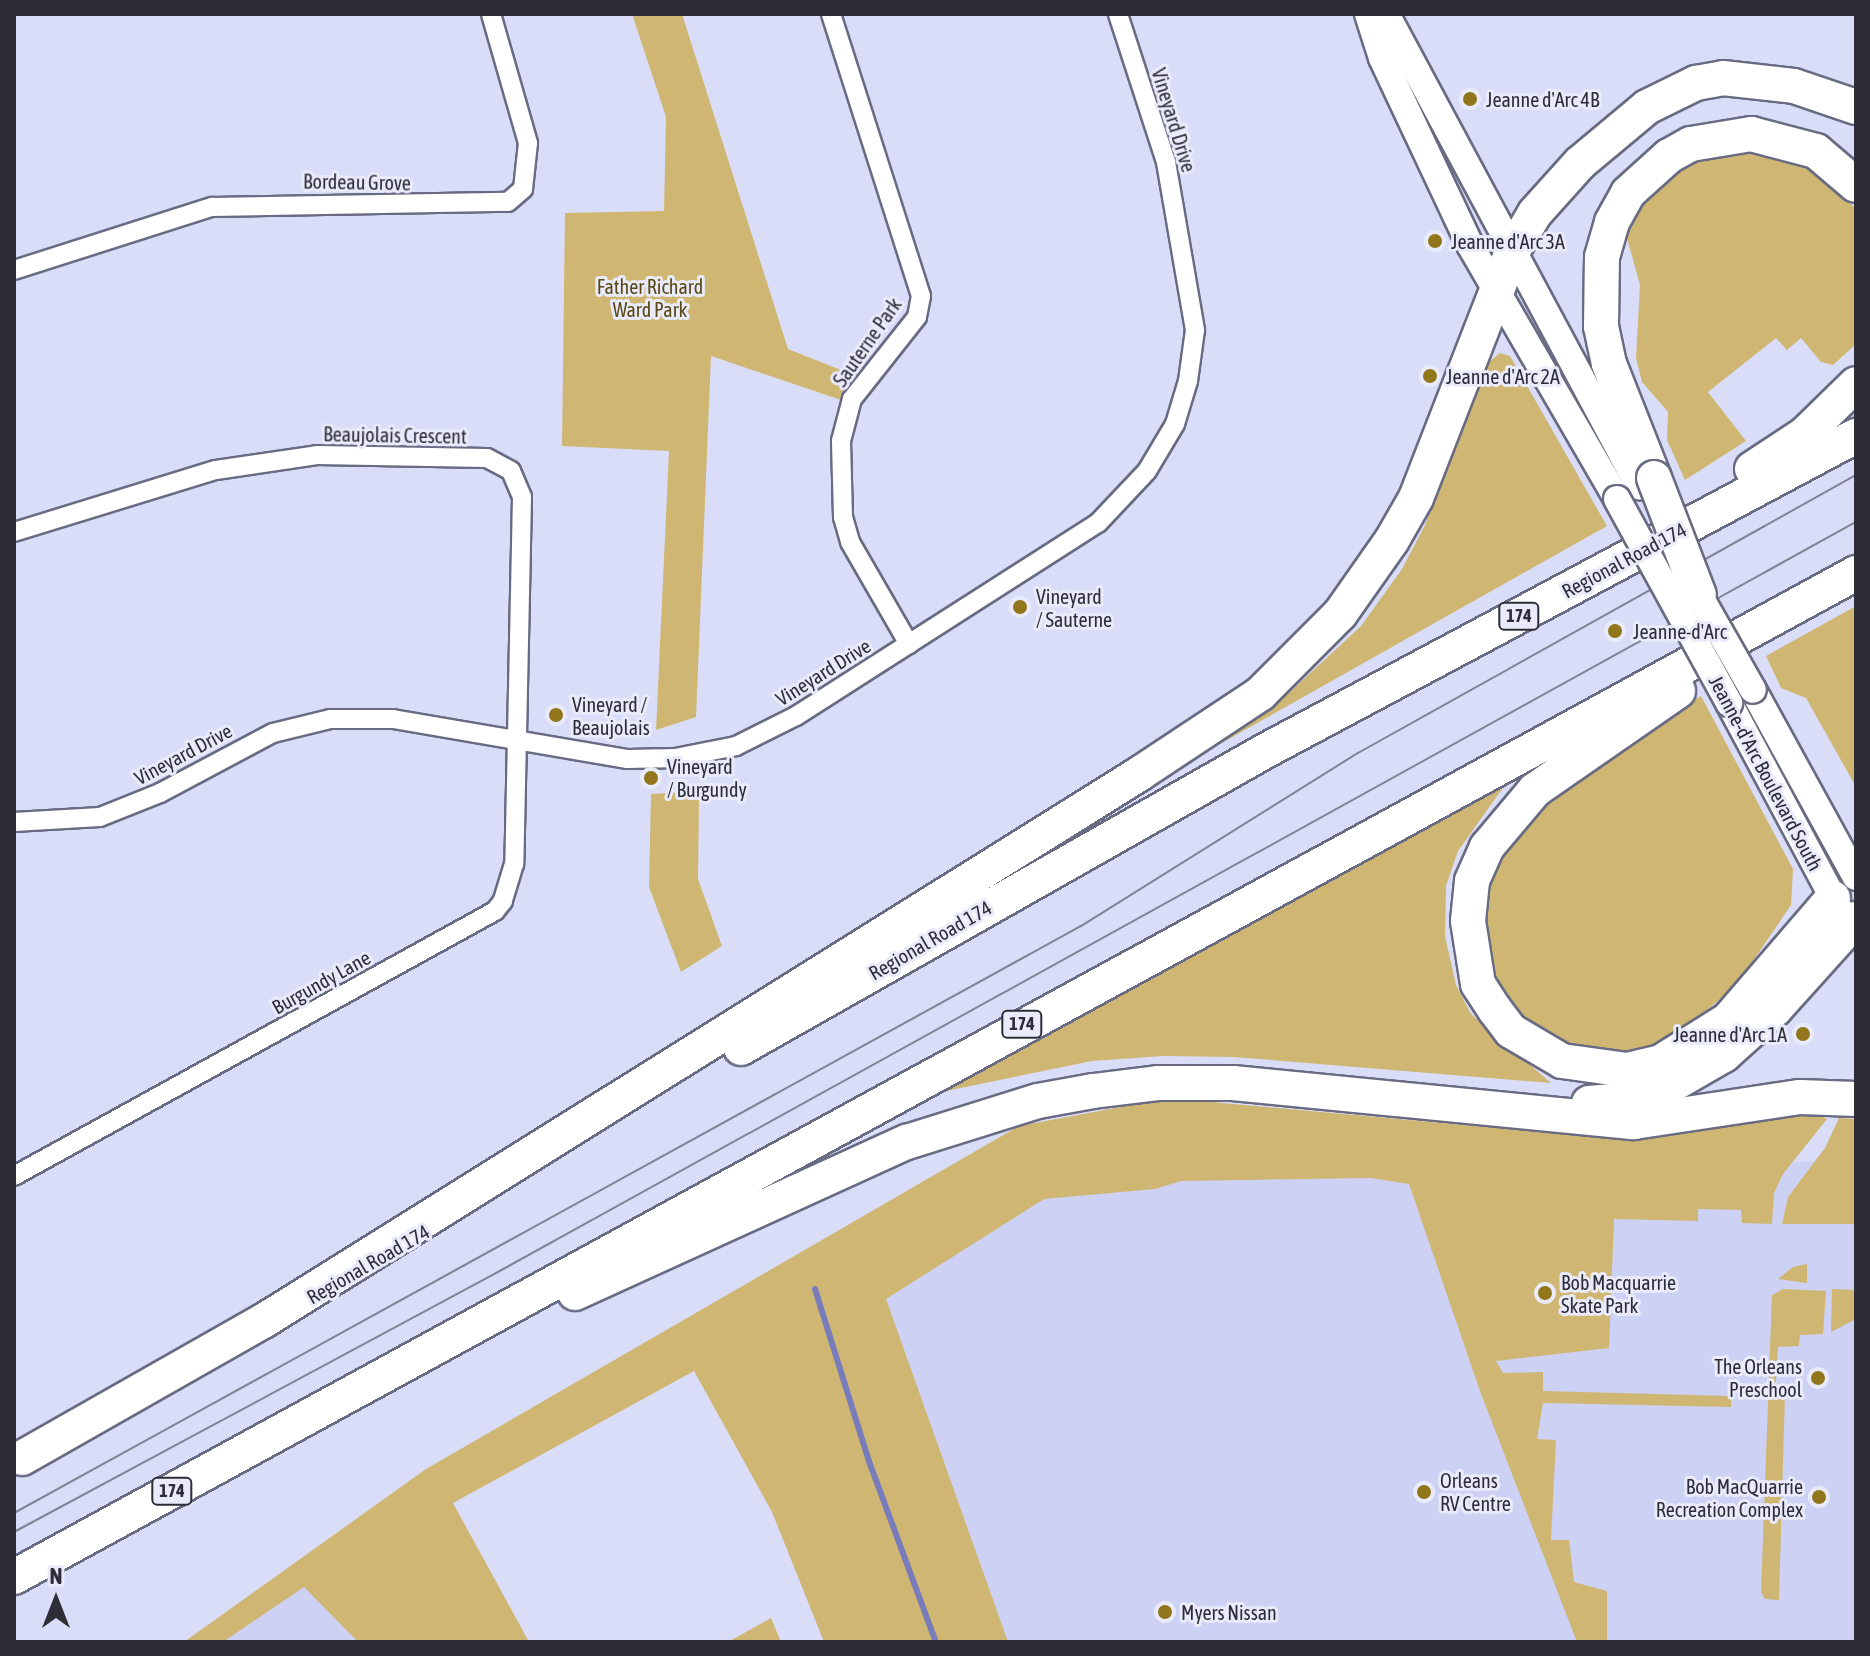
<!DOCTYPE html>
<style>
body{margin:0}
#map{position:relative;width:1870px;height:1656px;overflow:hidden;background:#daddf8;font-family:"Asap Condensed",sans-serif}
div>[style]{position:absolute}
.built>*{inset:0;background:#cdd1f3}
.green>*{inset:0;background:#cfb773}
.stream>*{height:6px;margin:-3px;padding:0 3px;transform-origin:3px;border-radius:3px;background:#797cba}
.roads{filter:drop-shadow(2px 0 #686b82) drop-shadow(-2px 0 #686b82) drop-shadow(0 2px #686b82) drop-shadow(0 -2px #686b82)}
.street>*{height:18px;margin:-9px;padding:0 9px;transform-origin:9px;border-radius:9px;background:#fff}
.secondary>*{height:26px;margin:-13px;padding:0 13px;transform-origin:13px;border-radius:13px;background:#fff}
.highway>*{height:34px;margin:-17px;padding:0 17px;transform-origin:17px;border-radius:17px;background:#fff}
.tram>*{height:2px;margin:-1px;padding:0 1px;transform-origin:1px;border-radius:1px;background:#818396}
.bridges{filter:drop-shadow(2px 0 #686b82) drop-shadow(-2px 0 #686b82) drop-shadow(0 2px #686b82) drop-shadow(0 -2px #686b82)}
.secondary-bridge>*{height:26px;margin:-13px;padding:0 13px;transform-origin:13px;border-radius:13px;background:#fff}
.highway-bridge>*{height:34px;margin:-17px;padding:0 17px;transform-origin:17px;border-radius:17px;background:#fff}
.dots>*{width:22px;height:22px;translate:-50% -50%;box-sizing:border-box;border:4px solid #e9ebfb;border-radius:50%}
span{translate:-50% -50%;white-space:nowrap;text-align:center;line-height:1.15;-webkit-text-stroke:6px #e9ebfb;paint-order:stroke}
.shield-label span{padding:2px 6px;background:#e9ebfb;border:2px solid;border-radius:6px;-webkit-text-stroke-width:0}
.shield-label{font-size:18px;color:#2c2d37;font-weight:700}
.poi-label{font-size:20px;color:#2c2d37}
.left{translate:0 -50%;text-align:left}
.right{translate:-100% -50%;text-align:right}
.street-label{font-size:20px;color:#2c2d37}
.park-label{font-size:20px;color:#594811}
.frame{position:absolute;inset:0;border:16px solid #2c2d37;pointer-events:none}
.north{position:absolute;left:16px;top:1560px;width:80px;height:80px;-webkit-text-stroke:6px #e9ebfb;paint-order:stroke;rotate:0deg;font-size:22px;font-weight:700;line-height:32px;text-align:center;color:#2c2d37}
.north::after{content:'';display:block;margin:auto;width:28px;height:36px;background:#2c2d37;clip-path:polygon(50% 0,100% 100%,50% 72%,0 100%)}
</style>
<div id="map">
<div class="built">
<div style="clip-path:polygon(1856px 1159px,1856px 1642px,997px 1642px,864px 1286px,1051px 1186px,1164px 1169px,1626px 1171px)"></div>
<div style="clip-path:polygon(305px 1573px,373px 1642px,196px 1642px)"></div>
</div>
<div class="green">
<div style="clip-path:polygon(632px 14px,682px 14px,788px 349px,846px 372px,844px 401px,711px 356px,696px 717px,656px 730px,669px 451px,562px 446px,565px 213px,664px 211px,666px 117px)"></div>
<div style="clip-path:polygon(1734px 145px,1809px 165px,1854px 207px,1856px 344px,1833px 365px,1821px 362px,1801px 338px,1787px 350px,1776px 338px,1708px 392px,1746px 441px,1685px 480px,1667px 440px,1668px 412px,1642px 382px,1636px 358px,1640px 285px,1625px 231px,1629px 214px,1677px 161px)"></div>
<div style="clip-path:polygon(1500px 353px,1510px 356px,1607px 526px,1211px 749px,1292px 690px,1361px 626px,1402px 569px,1425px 525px,1485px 365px)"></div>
<div style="clip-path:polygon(1856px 606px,1856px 787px,1806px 698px,1781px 688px,1766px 656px)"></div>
<div style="clip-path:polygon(1701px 696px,1793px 869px,1791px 905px,1736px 986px,1680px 1032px,1649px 1048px,1617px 1053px,1555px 1040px,1519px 1013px,1497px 983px,1481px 915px,1485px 882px,1521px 813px,1629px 734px)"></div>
<div style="clip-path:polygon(1505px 785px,1458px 851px,1446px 886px,1445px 936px,1456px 985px,1471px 1014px,1551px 1083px,1234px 1057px,1164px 1056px,1092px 1061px,946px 1091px)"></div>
<div style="clip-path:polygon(699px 791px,698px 879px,722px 946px,681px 972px,649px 887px,651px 794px)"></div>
<div style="clip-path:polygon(1168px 1098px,1593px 1137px,1720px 1127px,1773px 1115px,1818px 1113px,1827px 1119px,1783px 1174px,1774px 1193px,1772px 1224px,1742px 1223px,1741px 1210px,1698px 1209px,1698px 1221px,1614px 1219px,1609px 1348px,1496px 1361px,1503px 1373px,1543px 1372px,1543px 1391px,1731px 1396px,1731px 1407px,1543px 1403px,1537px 1439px,1556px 1440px,1551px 1540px,1569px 1540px,1574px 1582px,1607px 1591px,1607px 1642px,1577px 1642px,1481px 1394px,1409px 1184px,1371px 1178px,1181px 1181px,1155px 1189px,1044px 1199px,886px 1299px,1008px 1642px,824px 1642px,772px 1512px,694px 1371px,453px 1503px,529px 1642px,358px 1642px,304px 1587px,223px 1642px,184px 1642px,426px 1469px,1019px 1126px)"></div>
<div style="clip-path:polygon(1839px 1118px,1856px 1119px,1856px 1224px,1782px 1224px,1788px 1197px,1825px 1148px)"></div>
<div style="clip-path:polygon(1807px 1264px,1807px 1283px,1778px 1279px,1793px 1267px)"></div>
<div style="clip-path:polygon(1783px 1289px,1826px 1291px,1823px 1334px,1800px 1335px,1799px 1346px,1778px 1347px,1775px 1394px,1785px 1394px,1779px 1600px,1765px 1599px,1761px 1592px,1772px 1295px)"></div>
<div style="clip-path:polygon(1832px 1289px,1856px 1290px,1856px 1319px,1831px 1332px)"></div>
<div style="clip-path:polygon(771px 1618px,781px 1642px,728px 1642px)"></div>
</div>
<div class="stream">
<div style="left:815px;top:1289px;width:183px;rotate:72.6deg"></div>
<div style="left:870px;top:1464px;width:190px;rotate:69.7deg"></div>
</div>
<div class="roads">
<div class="street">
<div style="left:831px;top:14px;width:296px;rotate:72.3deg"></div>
<div style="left:921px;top:296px;width:21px;rotate:101deg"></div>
<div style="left:917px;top:317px;width:105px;rotate:128.4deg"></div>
<div style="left:852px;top:399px;width:43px;rotate:104.7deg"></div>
<div style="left:841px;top:441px;width:76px;rotate:88.5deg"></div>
<div style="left:843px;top:517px;width:26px;rotate:74deg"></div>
<div style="left:850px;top:542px;width:118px;rotate:60deg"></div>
<div style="left:14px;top:270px;width:208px;rotate:-17.7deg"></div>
<div style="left:212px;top:207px;width:296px;rotate:-1deg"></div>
<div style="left:508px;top:202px;width:20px;rotate:-41deg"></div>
<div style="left:523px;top:189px;width:46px;rotate:-83.8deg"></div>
<div style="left:528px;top:143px;width:134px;rotate:-106deg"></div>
<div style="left:14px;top:532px;width:211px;rotate:-17.1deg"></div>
<div style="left:216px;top:470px;width:102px;rotate:-8.4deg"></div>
<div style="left:317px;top:455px;width:170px;rotate:1deg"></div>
<div style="left:487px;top:458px;width:27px;rotate:28deg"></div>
<div style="left:511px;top:471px;width:28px;rotate:67deg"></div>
<div style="left:522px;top:497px;width:367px;rotate:91.2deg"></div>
<div style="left:514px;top:864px;width:39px;rotate:107deg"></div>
<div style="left:503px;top:901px;width:13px;rotate:129deg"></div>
<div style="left:495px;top:911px;width:549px;rotate:151.15deg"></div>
<div style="left:14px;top:822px;width:86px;rotate:-3.3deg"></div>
<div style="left:100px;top:817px;width:65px;rotate:-21.8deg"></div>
<div style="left:160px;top:793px;width:128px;rotate:-28deg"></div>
<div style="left:273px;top:733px;width:59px;rotate:-13.8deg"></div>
<div style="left:330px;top:719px;width:63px"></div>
<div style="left:393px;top:719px;width:238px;rotate:9.7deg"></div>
<div style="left:628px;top:759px;width:47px;rotate:-1.2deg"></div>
<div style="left:675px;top:758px;width:62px;rotate:-11.1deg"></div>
<div style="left:736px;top:746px;width:67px;rotate:-26.6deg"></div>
<div style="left:796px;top:716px;width:358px;rotate:-32.6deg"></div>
<div style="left:1098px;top:523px;width:71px;rotate:-46.7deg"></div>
<div style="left:1147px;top:471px;width:55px;rotate:-59.2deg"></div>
<div style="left:1175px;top:424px;width:45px;rotate:-73.2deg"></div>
<div style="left:1188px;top:381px;width:51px;rotate:-82.2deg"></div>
<div style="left:1195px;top:330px;width:170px;rotate:-99.8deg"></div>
<div style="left:1166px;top:162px;width:156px;rotate:-108deg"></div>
</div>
<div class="secondary">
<div style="left:1368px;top:14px;width:46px;rotate:72.3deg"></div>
<div style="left:1382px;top:58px;width:207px;rotate:64.8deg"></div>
<div style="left:1470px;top:245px;width:293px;rotate:59.9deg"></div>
<div style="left:1386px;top:14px;width:536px;rotate:61.81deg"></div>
<div style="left:1753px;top:690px;width:213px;rotate:61.2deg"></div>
<div style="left:1729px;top:703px;width:240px;rotate:61.9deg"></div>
</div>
<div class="highway">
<div style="left:1752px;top:469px;width:64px;rotate:-33.4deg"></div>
<div style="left:1805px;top:434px;width:71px;rotate:-44.4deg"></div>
<div style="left:1654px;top:478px;width:123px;rotate:-111.5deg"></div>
<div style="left:1609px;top:364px;width:38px;rotate:-102deg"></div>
<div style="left:1601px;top:327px;width:70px;rotate:-89.2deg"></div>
<div style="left:1602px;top:257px;width:36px;rotate:-74deg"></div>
<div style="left:1612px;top:222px;width:33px;rotate:-61deg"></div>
<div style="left:1628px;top:193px;width:55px;rotate:-42.1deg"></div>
<div style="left:1669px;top:156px;width:25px;rotate:-29deg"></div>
<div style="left:1691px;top:144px;width:61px;rotate:-9.5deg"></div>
<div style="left:1751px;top:134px;width:67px;rotate:14.7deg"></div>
<div style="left:1816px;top:151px;width:52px;rotate:40.4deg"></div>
<div style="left:1678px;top:691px;width:174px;rotate:145.3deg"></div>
<div style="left:1535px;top:790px;width:75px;rotate:130.1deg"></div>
<div style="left:1487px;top:847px;width:37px;rotate:114deg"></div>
<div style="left:1472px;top:881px;width:40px;rotate:95.7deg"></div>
<div style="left:1468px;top:921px;width:64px;rotate:81deg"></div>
<div style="left:1478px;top:984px;width:31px;rotate:57deg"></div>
<div style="left:1495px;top:1010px;width:26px;rotate:53deg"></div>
<div style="left:1511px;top:1031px;width:59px;rotate:30.5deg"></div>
<div style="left:1562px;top:1061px;width:66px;rotate:7.9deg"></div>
<div style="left:1627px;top:1070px;width:35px;rotate:-13deg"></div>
<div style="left:1661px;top:1062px;width:79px;rotate:-32.1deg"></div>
<div style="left:1728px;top:1020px;width:161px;rotate:-49.3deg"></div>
<div style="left:741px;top:1048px;width:602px;rotate:-29.54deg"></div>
<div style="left:1265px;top:751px;width:670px;rotate:-28.06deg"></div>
<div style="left:1589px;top:1103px;width:36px;rotate:-5deg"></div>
<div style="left:1625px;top:1100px;width:47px;rotate:-17.3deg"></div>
<div style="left:1670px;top:1086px;width:62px;rotate:-29.9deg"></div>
<div style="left:1724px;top:1055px;width:70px;rotate:-42.1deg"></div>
<div style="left:1776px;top:1008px;width:120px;rotate:-48deg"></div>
<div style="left:575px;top:1293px;width:365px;rotate:-24.5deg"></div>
<div style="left:907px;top:1142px;width:137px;rotate:-17.4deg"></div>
<div style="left:1038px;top:1101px;width:56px;rotate:-10.3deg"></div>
<div style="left:1093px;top:1091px;width:65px;rotate:-7deg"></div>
<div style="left:1158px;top:1083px;width:75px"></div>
<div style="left:1233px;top:1083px;width:403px;rotate:5.6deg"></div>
<div style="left:1634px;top:1122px;width:168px;rotate:-8.6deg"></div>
<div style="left:1800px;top:1097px;width:56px;rotate:2deg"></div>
<div style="left:22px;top:1458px;width:279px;rotate:-29.6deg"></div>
<div style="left:265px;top:1320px;width:1031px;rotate:-31.99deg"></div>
<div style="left:1139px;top:774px;width:145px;rotate:-33.5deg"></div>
<div style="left:1260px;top:694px;width:113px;rotate:-45deg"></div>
<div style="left:1340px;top:614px;width:90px;rotate:-54.9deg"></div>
<div style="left:1392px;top:540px;width:48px;rotate:-60.3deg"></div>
<div style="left:1416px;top:498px;width:264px;rotate:-68.7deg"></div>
<div style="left:1512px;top:252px;width:45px;rotate:-59.5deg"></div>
<div style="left:1535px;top:213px;width:67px;rotate:-48deg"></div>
<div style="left:1580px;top:163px;width:87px;rotate:-39.9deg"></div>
<div style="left:1647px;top:107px;width:55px;rotate:-26.1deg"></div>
<div style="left:1696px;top:83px;width:27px;rotate:-10deg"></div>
<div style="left:1723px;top:78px;width:71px;rotate:6.4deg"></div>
<div style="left:1794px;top:86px;width:65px;rotate:18.7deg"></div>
<div style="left:14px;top:1577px;width:2098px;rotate:-28.59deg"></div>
</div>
</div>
<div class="tram">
<div style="left:14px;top:1513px;width:1218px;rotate:-28.82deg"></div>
<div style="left:1081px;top:926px;width:327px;rotate:-32deg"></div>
<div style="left:1358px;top:753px;width:570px;rotate:-29.17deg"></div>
<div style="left:14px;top:1532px;width:547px;rotate:-28.25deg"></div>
<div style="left:496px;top:1273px;width:1554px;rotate:-28.91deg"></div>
</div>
<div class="bridges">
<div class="secondary-bridge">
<div style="left:1617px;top:499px;width:233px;rotate:61.2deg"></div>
<div style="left:1691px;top:581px;width:125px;rotate:60.4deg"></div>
</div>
<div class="highway-bridge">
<div style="left:1654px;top:478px;width:125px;rotate:69deg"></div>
</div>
</div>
<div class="dots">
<div style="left:1470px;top:99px;background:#91761c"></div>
<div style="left:1435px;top:241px;background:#91761c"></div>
<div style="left:1430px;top:376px;background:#91761c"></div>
<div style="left:1020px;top:607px;background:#91761c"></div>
<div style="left:1615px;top:631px;background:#91761c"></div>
<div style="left:556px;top:715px;background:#91761c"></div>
<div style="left:651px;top:778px;background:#91761c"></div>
<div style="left:1803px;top:1034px;background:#91761c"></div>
<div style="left:1545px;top:1293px;background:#91761c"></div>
<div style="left:1818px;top:1378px;background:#91761c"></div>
<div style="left:1424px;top:1492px;background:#91761c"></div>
<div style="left:1819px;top:1497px;background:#91761c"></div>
<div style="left:1165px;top:1612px;background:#91761c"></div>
</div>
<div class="shield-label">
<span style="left:1519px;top:616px">174</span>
<span style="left:1022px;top:1024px">174</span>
<span style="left:172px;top:1491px">174</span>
</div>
<div class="poi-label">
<span class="left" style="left:1486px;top:99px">Jeanne d'Arc 4B</span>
<span class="left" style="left:1451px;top:241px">Jeanne d'Arc 3A</span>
<span class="left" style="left:1446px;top:376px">Jeanne d'Arc 2A</span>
<span class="left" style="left:1036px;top:608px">Vineyard<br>/ Sauterne</span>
<span class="left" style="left:1633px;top:631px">Jeanne-d'Arc</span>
<span class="left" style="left:572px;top:716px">Vineyard /<br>Beaujolais</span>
<span class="left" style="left:667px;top:778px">Vineyard<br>/ Burgundy</span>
<span class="right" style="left:1787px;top:1034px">Jeanne d'Arc 1A</span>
<span class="left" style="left:1561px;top:1294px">Bob Macquarrie<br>Skate Park</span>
<span class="right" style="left:1802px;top:1378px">The Orleans<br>Preschool</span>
<span class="left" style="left:1440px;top:1492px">Orleans<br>RV Centre</span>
<span class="right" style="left:1803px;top:1498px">Bob MacQuarrie<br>Recreation Complex</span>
<span class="left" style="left:1181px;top:1612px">Myers Nissan</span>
</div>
<div class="street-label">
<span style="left:1174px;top:120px;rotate:73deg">Vineyard Drive</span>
<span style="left:357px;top:182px;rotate:1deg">Bordeau Grove</span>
<span style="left:867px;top:342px;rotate:-55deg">Sauterne Park</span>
<span style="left:395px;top:435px;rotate:1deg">Beaujolais Crescent</span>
<span style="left:1624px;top:560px;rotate:-28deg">Regional Road 174</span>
<span style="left:823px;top:672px;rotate:-32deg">Vineyard Drive</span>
<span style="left:183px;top:754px;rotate:-28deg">Vineyard Drive</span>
<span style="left:1766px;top:773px;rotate:62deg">Jeanne-d'Arc Boulevard South</span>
<span style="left:930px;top:940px;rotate:-30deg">Regional Road 174</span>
<span style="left:321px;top:982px;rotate:-29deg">Burgundy Lane</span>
<span style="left:368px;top:1264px;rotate:-30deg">Regional Road 174</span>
</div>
<div class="park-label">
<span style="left:650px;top:298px">Father Richard<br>Ward Park</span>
</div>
<div class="frame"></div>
<div class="north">N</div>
</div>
